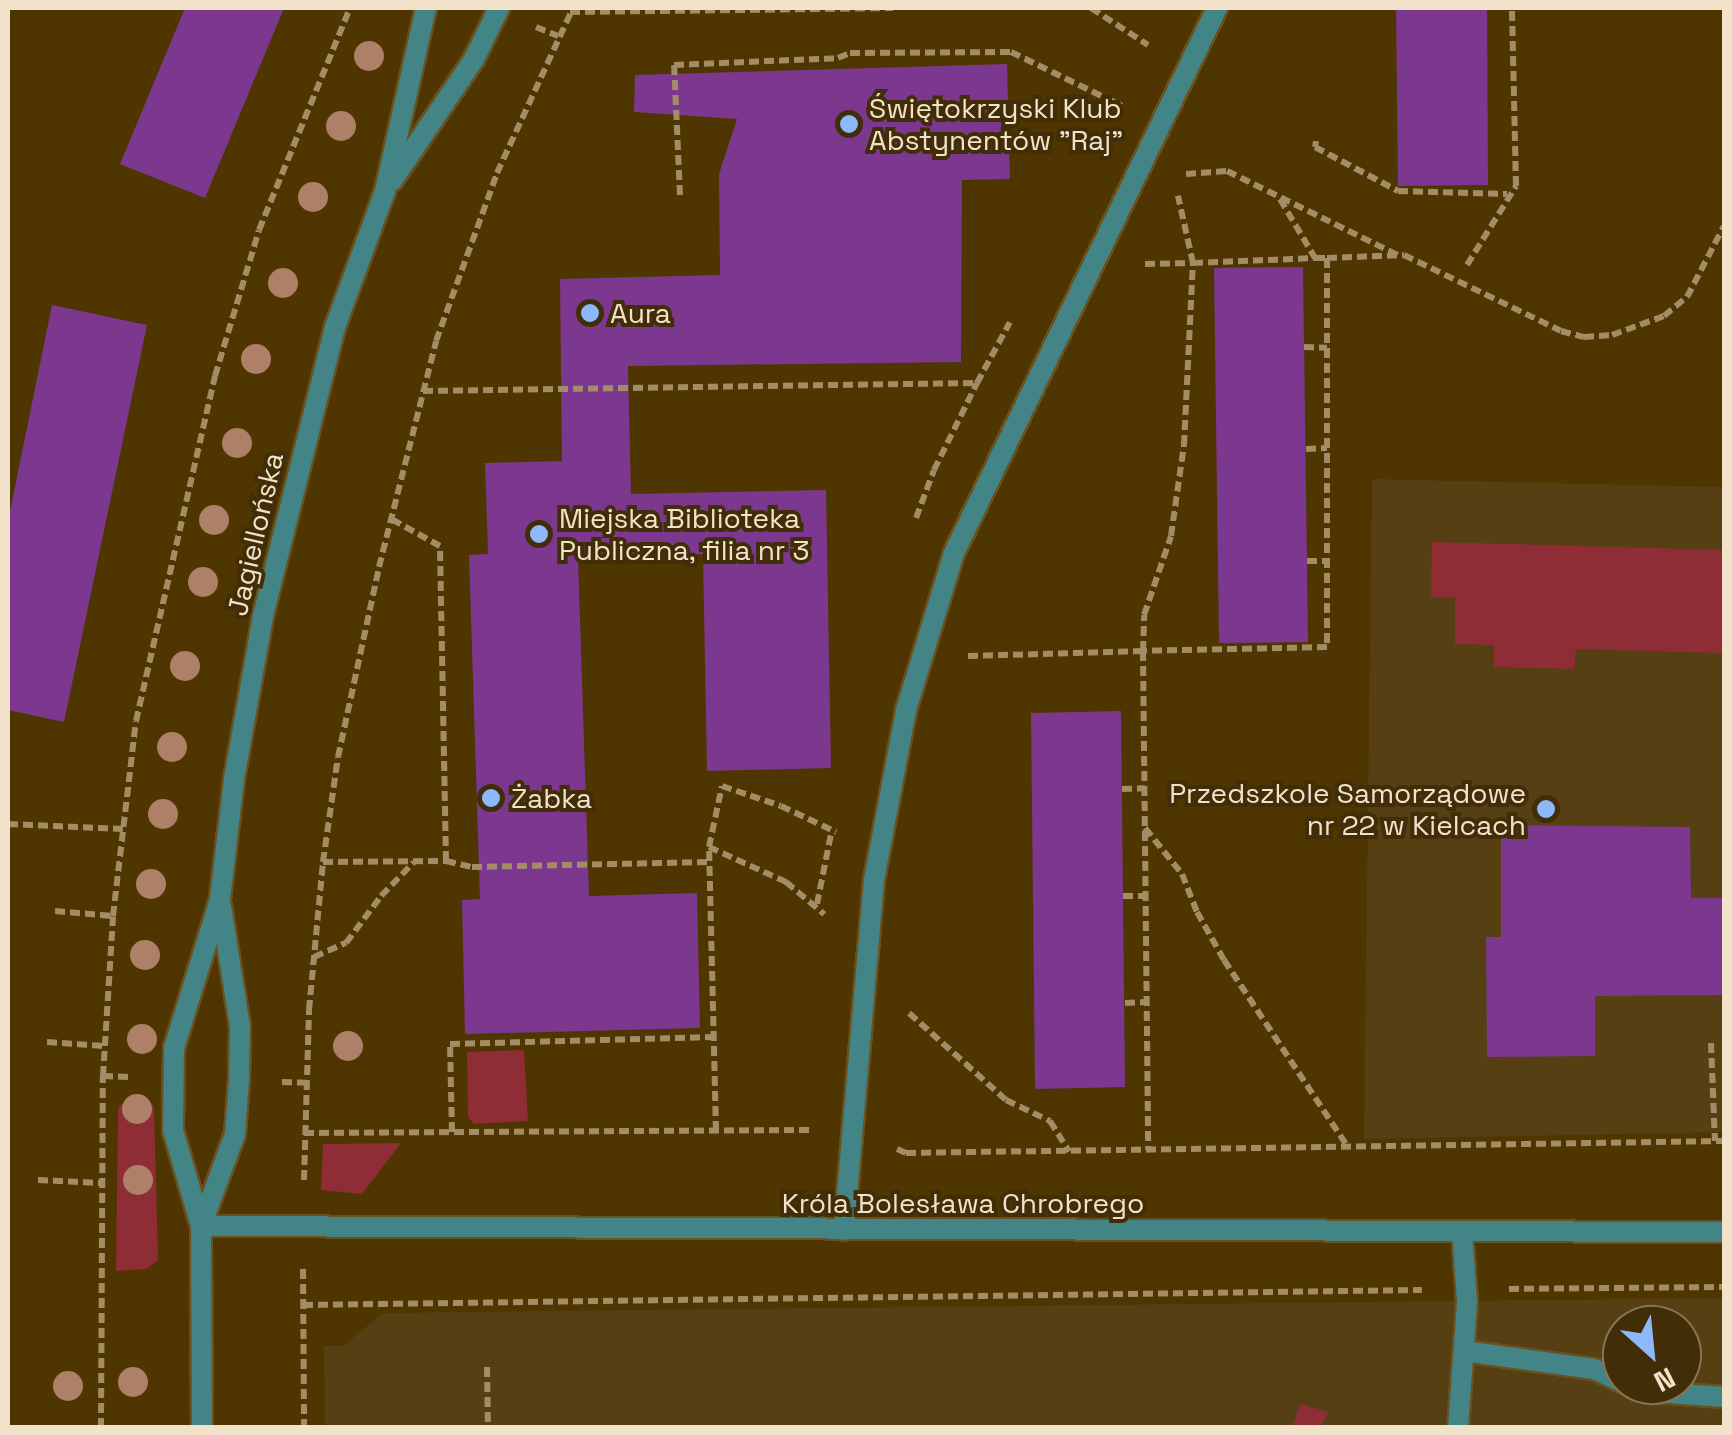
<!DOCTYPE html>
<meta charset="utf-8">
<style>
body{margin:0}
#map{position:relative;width:1732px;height:1435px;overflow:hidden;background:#4f3500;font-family:"Space Grotesk",sans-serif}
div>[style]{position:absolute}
.built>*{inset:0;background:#573f14}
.green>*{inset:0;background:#8f2d37}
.building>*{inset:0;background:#7c388e}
.path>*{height:6px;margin-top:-3px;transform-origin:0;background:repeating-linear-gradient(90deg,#a28d66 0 10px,transparent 0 15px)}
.roads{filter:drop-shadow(2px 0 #695120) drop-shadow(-2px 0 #695120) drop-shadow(0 2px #695120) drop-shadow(0 -2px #695120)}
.service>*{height:20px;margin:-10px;padding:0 10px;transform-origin:10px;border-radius:10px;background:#438587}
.minor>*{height:20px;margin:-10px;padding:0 10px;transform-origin:10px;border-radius:10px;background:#438587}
.tertiary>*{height:20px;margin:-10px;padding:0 10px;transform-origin:10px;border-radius:10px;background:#438587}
.trees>*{width:30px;height:30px;margin:-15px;border-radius:50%;background:#ae8068}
.dots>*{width:28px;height:28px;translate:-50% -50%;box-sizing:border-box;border:5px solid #412d07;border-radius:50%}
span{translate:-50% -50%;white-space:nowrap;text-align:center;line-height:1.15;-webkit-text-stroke:8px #412d07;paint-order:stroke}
.poi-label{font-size:28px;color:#f2e2ca}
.left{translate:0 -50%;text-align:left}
.right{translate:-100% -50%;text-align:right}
.street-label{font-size:28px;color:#f2e2ca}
.frame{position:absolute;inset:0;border:10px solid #f2e2ca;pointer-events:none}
.north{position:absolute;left:1602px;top:1305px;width:100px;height:100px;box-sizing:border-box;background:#412d07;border:2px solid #887555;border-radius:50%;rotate:153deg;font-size:28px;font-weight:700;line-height:40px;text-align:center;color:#f2e2ca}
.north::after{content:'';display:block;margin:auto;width:35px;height:45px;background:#8db9fc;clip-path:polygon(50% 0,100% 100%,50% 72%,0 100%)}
</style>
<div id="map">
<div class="built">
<div style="clip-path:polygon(1372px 479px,1724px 487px,1724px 1132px,1364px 1139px)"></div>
<div style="clip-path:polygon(evenodd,1724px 1298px,1724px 1427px,325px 1427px,324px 1346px,343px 1346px,383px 1313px,1724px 1298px,1622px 1325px,1682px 1325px,1682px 1385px,1622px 1385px,1622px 1325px)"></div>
</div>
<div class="green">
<div style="clip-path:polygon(1432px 542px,1724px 550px,1724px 653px,1576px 649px,1574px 669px,1494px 667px,1494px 645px,1455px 644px,1455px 597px,1431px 597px)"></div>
<div style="clip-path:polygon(524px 1050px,528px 1121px,474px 1124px,468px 1117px,467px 1052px)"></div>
<div style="clip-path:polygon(148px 1099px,154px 1107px,158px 1260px,146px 1269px,116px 1271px,118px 1108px,126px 1100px)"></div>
<div style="clip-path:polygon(401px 1143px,362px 1194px,321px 1190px,323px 1144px)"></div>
<div style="clip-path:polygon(1300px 1404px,1328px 1412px,1321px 1427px,1292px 1427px)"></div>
</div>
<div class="building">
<div style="clip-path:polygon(185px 8px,284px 8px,205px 198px,120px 164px)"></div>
<div style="clip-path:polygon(1396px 8px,1487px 8px,1488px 185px,1398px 186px)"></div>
<div style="clip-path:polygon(1007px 64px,1010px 179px,962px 180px,961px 362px,628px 366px,631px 494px,826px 490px,831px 768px,707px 771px,703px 554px,578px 558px,589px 896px,697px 893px,700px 1028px,465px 1034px,462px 900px,480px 899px,469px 555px,488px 554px,485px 463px,562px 461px,560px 279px,720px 275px,719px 174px,737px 119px,634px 112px,635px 75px)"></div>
<div style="clip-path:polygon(1303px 267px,1308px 642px,1219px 643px,1214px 268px)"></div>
<div style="clip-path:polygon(52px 305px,147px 325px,64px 722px,8px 710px,8px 521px)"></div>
<div style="clip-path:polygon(1121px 711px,1125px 1087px,1035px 1089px,1031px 713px)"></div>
<div style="clip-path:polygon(1501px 825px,1690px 827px,1691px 898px,1724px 898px,1724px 995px,1595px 996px,1595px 1056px,1487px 1057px,1486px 937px,1501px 937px)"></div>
</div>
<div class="path">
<div style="left:1091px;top:8px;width:68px;rotate:33deg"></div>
<div style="left:570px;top:12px;width:323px;rotate:-0.7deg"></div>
<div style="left:536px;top:27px;width:24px;rotate:22deg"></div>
<div style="left:1316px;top:141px;width:6px;rotate:99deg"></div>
<div style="left:1315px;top:147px;width:94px;rotate:27.9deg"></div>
<div style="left:1398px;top:191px;width:109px;rotate:1.6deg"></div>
<div style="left:1186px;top:174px;width:41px;rotate:-4.2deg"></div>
<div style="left:1227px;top:171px;width:191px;rotate:26.2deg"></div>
<div style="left:680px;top:195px;width:130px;rotate:-92.6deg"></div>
<div style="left:674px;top:65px;width:164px;rotate:-2.4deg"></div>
<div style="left:838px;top:58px;width:13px;rotate:-23deg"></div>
<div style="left:850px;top:53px;width:161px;rotate:-0.4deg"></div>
<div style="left:1011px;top:52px;width:123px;rotate:25.9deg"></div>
<div style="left:1280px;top:199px;width:69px;rotate:59.3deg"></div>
<div style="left:1327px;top:258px;width:77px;rotate:-2.2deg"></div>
<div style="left:1404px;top:255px;width:174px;rotate:25.8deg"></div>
<div style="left:1561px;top:331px;width:24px;rotate:15deg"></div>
<div style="left:1584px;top:337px;width:28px;rotate:-4deg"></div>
<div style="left:1612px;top:335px;width:55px;rotate:-20.1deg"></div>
<div style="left:1664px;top:316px;width:30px;rotate:-40deg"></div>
<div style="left:1687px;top:297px;width:80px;rotate:-62.5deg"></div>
<div style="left:1145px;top:264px;width:48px;rotate:-1.2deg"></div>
<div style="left:1193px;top:263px;width:122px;rotate:-2.3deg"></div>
<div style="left:1315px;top:258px;width:12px"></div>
<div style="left:1327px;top:258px;width:389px;rotate:90deg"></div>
<div style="left:1327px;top:647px;width:184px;rotate:178.8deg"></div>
<div style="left:1143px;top:651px;width:36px;rotate:-88deg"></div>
<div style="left:1144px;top:615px;width:83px;rotate:-71.1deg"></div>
<div style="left:1171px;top:536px;width:92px;rotate:-81.9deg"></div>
<div style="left:1184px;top:445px;width:182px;rotate:-87.2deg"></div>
<div style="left:1193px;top:263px;width:69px;rotate:-102.6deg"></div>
<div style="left:1467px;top:265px;width:93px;rotate:-58.2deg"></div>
<div style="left:1516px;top:186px;width:178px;rotate:-91.3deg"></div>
<div style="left:1304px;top:347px;width:23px;rotate:2deg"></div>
<div style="left:423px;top:391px;width:554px;rotate:-0.83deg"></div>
<div style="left:977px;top:383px;width:69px;rotate:-61.6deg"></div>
<div style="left:1306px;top:449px;width:21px;rotate:-3deg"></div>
<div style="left:916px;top:518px;width:51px;rotate:-69.4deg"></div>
<div style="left:934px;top:470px;width:97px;rotate:-63.7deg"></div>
<div style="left:1307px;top:561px;width:20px"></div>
<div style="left:968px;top:656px;width:175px;rotate:-1.6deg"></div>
<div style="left:1143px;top:651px;width:499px;rotate:89.4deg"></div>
<div style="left:1122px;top:789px;width:23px;rotate:-2deg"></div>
<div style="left:8px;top:824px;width:115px;rotate:2.5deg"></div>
<div style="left:1145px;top:828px;width:59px;rotate:51.2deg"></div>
<div style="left:1182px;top:874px;width:41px;rotate:68.5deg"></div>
<div style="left:1197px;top:912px;width:55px;rotate:60.6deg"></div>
<div style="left:1224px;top:960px;width:223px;rotate:56.5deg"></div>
<div style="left:709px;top:847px;width:62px;rotate:-78deg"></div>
<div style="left:722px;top:786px;width:62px;rotate:18.7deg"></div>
<div style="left:781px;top:806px;width:61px;rotate:25.3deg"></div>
<div style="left:446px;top:861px;width:27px;rotate:13deg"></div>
<div style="left:472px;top:867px;width:237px;rotate:-1.2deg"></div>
<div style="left:323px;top:862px;width:123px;rotate:-0.5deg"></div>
<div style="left:446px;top:861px;width:315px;rotate:-91.1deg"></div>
<div style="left:440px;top:546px;width:56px;rotate:-151.1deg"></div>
<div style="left:1123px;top:896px;width:22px"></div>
<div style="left:817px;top:904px;width:71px;rotate:-78.7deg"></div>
<div style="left:55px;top:911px;width:58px;rotate:4.9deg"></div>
<div style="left:314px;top:957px;width:35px;rotate:-24deg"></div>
<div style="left:346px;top:943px;width:59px;rotate:-53.3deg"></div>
<div style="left:381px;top:896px;width:47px;rotate:-45.9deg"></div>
<div style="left:1125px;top:1003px;width:21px;rotate:-3deg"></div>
<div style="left:909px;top:1013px;width:130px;rotate:41.9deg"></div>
<div style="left:1006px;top:1100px;width:49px;rotate:25.5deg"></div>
<div style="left:1050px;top:1121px;width:36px;rotate:58deg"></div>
<div style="left:47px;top:1042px;width:57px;rotate:4deg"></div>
<div style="left:1711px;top:1043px;width:98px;rotate:87.7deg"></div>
<div style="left:103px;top:1076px;width:26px;rotate:2deg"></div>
<div style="left:282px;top:1082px;width:24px;rotate:2deg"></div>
<div style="left:716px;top:1131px;width:284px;rotate:-91.4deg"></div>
<div style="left:709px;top:847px;width:85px;rotate:24.4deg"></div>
<div style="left:786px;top:882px;width:50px;rotate:40.1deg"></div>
<div style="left:452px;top:1132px;width:88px;rotate:-91.3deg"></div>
<div style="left:450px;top:1044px;width:264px;rotate:-1.5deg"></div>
<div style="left:304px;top:1133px;width:505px;rotate:-0.34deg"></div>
<div style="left:897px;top:1149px;width:10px;rotate:24deg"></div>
<div style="left:906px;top:1153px;width:818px;rotate:-0.84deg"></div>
<div style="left:38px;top:1180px;width:63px;rotate:2.7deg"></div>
<div style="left:304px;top:1180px;width:170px;rotate:-88.3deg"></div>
<div style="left:309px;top:1010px;width:149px;rotate:-84.6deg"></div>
<div style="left:323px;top:862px;width:106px;rotate:-81.9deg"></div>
<div style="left:338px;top:757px;width:194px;rotate:-77.8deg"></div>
<div style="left:379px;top:567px;width:233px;rotate:-75.8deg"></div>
<div style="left:436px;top:341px;width:179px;rotate:-70deg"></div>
<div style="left:497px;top:173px;width:182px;rotate:-65.3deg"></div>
<div style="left:303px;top:1269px;width:159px;rotate:89.6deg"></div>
<div style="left:1509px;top:1289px;width:215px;rotate:-0.5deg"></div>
<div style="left:303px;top:1305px;width:1119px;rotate:-0.77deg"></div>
<div style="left:487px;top:1367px;width:61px;rotate:89.1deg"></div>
<div style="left:101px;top:1428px;width:352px;rotate:-89.7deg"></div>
<div style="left:103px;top:1076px;width:160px;rotate:-86.4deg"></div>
<div style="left:113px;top:916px;width:196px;rotate:-83.3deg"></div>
<div style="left:136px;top:721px;width:354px;rotate:-77.1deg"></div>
<div style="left:215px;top:376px;width:152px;rotate:-73.2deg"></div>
<div style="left:259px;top:230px;width:240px;rotate:-67.7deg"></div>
</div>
<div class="roads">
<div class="service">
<div style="left:1464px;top:1351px;width:131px;rotate:7.9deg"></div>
<div style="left:1594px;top:1369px;width:31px;rotate:25deg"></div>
<div style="left:1629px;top:1385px;width:14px;rotate:25deg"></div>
<div style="left:1642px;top:1391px;width:82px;rotate:4.2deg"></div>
<div style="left:1458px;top:1428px;width:127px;rotate:-85.9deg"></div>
<div style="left:1467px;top:1301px;width:70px;rotate:-94.1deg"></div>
</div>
<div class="minor">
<div style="left:201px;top:1226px;width:1523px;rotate:0.23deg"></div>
<div style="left:844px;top:1230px;width:351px;rotate:-85.1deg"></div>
<div style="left:874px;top:880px;width:173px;rotate:-79.3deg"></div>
<div style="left:906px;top:710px;width:164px;rotate:-73deg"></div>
<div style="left:954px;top:553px;width:605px;rotate:-64.24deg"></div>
</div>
<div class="tertiary">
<div style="left:392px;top:181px;width:147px;rotate:-56.1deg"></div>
<div style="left:474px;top:59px;width:57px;rotate:-63.9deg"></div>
<div style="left:201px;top:1226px;width:98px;rotate:-69.7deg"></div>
<div style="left:235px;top:1134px;width:54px;rotate:-85.8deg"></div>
<div style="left:239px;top:1080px;width:53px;rotate:-88.9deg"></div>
<div style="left:240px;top:1027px;width:122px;rotate:-98.9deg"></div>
<div style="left:202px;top:1428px;width:202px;rotate:-90.3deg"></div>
<div style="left:201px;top:1226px;width:100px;rotate:-106.3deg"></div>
<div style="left:173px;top:1130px;width:82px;rotate:-89.3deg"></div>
<div style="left:174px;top:1048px;width:156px;rotate:-72.8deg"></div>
<div style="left:220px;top:899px;width:121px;rotate:-83.3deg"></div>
<div style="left:234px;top:779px;width:166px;rotate:-79.9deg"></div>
<div style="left:263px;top:616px;width:298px;rotate:-76deg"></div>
<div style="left:335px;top:327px;width:145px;rotate:-69.8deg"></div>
<div style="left:385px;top:191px;width:188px;rotate:-77.4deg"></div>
</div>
</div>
<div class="trees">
<div style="left:369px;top:56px"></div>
<div style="left:341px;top:126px"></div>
<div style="left:313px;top:197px"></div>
<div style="left:283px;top:283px"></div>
<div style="left:256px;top:359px"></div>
<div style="left:237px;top:443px"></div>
<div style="left:214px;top:520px"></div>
<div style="left:203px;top:582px"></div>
<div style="left:185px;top:666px"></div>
<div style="left:172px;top:747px"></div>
<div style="left:163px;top:814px"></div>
<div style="left:151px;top:884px"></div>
<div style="left:145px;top:955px"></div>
<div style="left:142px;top:1039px"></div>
<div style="left:348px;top:1046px"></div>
<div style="left:137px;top:1109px"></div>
<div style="left:138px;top:1180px"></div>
<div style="left:133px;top:1382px"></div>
<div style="left:68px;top:1386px"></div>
</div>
<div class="dots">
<div style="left:849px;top:124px;background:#8db9fc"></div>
<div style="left:590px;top:313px;background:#8db9fc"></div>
<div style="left:539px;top:534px;background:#8db9fc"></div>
<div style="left:491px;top:798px;background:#8db9fc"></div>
<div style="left:1546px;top:809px;background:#8db9fc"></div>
</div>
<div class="poi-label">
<span class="left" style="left:869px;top:124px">Świętokrzyski Klub<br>Abstynentów "Raj"</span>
<span class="left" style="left:610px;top:313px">Aura</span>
<span class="left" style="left:559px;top:534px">Miejska Biblioteka<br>Publiczna, filia nr 3</span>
<span class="right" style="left:1526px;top:809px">Przedszkole Samorządowe<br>nr 22 w Kielcach</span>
<span class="left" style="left:511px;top:798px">Żabka</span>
</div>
<div class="street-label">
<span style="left:255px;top:534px;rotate:-77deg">Jagiellońska</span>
<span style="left:963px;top:1203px">Króla Bolesława Chrobrego</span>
</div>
<div class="frame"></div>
<div class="north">N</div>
</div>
